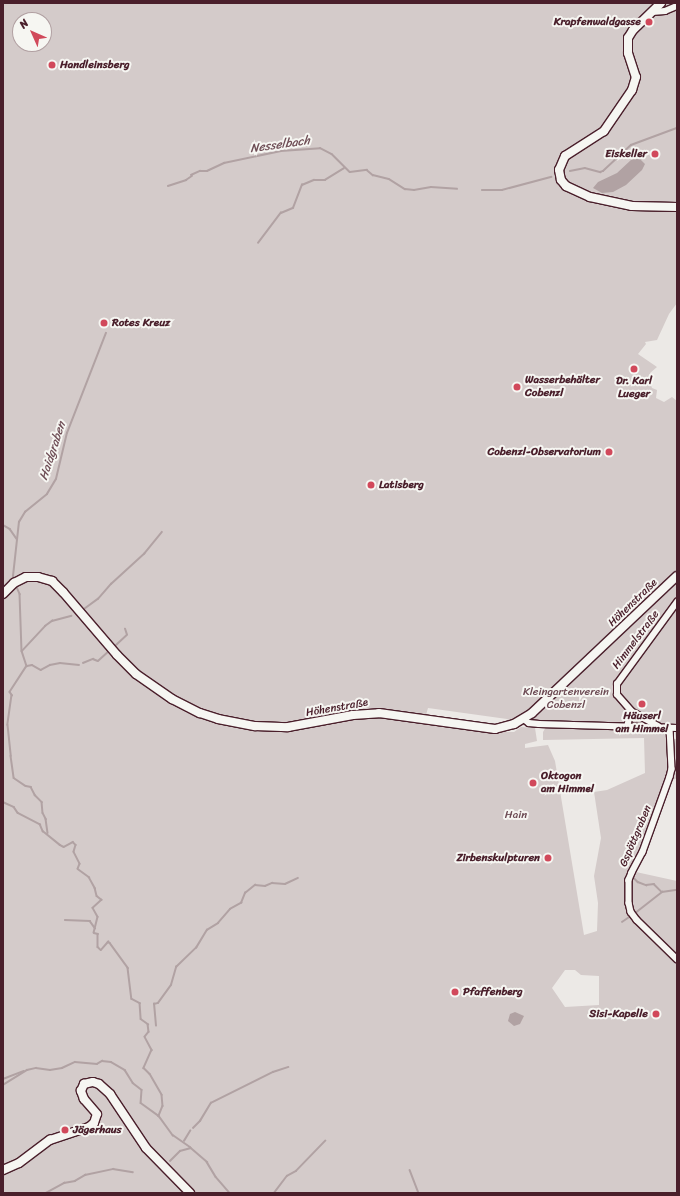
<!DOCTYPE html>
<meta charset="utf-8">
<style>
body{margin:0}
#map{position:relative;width:680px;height:1196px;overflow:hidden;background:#ece9e6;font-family:Sriracha,sans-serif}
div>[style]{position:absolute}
.green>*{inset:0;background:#d4cbca}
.water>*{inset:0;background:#b1a2a3}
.stream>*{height:1.5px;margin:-0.75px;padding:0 0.75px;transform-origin:0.75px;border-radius:0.75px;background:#b1a2a3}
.roads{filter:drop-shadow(1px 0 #4a1f2b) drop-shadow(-1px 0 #4a1f2b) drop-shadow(0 1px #4a1f2b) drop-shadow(0 -1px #4a1f2b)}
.street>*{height:5.5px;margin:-2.75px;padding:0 2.75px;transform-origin:2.75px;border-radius:2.75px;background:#f6f6f2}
.secondary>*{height:8px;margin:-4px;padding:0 4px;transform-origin:4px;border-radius:4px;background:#f6f6f2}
.dots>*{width:11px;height:11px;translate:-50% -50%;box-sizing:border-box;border:2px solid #f6f6f2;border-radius:50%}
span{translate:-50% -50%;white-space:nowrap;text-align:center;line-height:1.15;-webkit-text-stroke:4px #f6f6f2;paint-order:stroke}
.poi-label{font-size:11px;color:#4a1f2b;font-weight:700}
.right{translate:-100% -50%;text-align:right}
.left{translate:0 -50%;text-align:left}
.street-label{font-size:11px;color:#4a1f2b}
.park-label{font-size:11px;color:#6c4a53}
.water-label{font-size:12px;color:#6e4d55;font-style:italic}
.frame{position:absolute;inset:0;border:4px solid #4a1f2b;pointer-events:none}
.north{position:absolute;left:12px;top:12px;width:40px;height:40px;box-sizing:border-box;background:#f6f6f2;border:1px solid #b1a0a2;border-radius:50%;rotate:315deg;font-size:11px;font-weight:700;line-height:16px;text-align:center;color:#4a1f2b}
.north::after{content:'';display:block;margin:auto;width:14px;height:18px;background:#d1495b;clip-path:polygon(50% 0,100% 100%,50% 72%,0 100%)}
</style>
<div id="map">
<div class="green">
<div style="clip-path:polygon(evenodd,3px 3px,677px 3px,677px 303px,669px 314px,657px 340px,645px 342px,646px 344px,638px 354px,657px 367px,650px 373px,653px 377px,650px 383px,652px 388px,657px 390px,656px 398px,664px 402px,672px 397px,677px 401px,677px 778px,671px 781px,641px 864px,636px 872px,677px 881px,677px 1193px,3px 1193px,3px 3px,20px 20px,44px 20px,44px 44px,20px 44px,20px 20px,3px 3px,428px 708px,507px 719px,520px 725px,546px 727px,543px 732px,543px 740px,644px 738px,645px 773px,607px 790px,594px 792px,601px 838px,594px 876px,598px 903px,597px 931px,584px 935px,555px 761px,548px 745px,525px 748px,525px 744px,537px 741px,535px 728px,521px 727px,514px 732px,479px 732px,424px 722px,428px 708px,3px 3px,670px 723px,674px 725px,676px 739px,669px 739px,662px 732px,663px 725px,670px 723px,3px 3px,565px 970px,575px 970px,581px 975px,599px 976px,599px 1005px,565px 1007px,552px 988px,565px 970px)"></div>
</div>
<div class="water">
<div style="clip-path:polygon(639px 158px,645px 164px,642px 170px,626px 185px,613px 192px,602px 193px,593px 188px,598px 182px,617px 173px,631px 160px)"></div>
<div style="clip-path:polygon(515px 1012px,524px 1016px,520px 1024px,514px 1026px,508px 1021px,510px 1014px)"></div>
</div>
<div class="stream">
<div style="left:570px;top:171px;width:15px;rotate:-11deg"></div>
<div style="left:585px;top:168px;width:16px;rotate:15deg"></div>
<div style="left:600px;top:172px;width:3px;rotate:-18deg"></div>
<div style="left:603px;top:171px;width:38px;rotate:-43deg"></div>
<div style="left:631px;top:145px;width:49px;rotate:-20.3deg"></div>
<div style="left:191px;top:175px;width:10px;rotate:-24deg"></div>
<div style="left:200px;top:171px;width:7px"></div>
<div style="left:207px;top:171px;width:19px;rotate:-25deg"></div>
<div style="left:224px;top:163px;width:58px;rotate:-11.9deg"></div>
<div style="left:281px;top:151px;width:39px;rotate:-4deg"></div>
<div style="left:320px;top:148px;width:13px;rotate:27deg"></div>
<div style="left:332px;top:154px;width:25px;rotate:45deg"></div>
<div style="left:350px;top:172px;width:17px;rotate:-7deg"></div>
<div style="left:367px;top:170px;width:8px;rotate:40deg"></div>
<div style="left:373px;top:175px;width:16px;rotate:14deg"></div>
<div style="left:389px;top:179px;width:19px;rotate:32deg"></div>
<div style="left:405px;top:189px;width:9px;rotate:6deg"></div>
<div style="left:414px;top:190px;width:17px;rotate:-10deg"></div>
<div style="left:431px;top:187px;width:26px;rotate:4deg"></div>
<div style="left:168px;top:186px;width:19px;rotate:-18deg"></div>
<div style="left:186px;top:180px;width:7px;rotate:-34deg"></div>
<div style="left:482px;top:190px;width:20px"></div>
<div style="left:502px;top:190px;width:51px;rotate:-14.9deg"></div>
<div style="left:258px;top:243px;width:38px;rotate:-53deg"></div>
<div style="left:281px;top:213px;width:13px;rotate:-23deg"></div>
<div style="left:293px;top:208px;width:25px;rotate:-69deg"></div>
<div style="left:302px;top:185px;width:13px;rotate:-23deg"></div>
<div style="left:314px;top:180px;width:11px"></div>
<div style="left:325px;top:180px;width:22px;rotate:-32deg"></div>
<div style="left:3px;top:525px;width:8px;rotate:30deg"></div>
<div style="left:10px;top:529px;width:12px;rotate:55deg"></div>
<div style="left:14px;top:580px;width:4px;rotate:-104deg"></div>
<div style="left:13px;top:576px;width:54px;rotate:-83.7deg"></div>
<div style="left:19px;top:522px;width:12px;rotate:-59deg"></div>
<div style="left:25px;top:512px;width:28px;rotate:-39deg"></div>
<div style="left:47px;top:494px;width:17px;rotate:-59deg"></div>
<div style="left:56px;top:479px;width:47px;rotate:-76.6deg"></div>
<div style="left:67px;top:433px;width:107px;rotate:-68.7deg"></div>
<div style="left:16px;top:585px;width:10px;rotate:66deg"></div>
<div style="left:20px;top:594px;width:57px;rotate:88deg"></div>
<div style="left:22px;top:651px;width:16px;rotate:72deg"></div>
<div style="left:27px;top:666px;width:31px;rotate:123deg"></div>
<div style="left:10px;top:692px;width:4px;rotate:56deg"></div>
<div style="left:12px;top:695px;width:30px;rotate:98deg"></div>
<div style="left:8px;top:725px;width:31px;rotate:84deg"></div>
<div style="left:11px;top:756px;width:22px;rotate:82deg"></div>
<div style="left:14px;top:778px;width:14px;rotate:34deg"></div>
<div style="left:26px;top:786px;width:5px;rotate:11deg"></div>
<div style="left:31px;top:787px;width:9px;rotate:63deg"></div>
<div style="left:35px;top:795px;width:10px;rotate:45deg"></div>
<div style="left:42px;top:802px;width:11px;rotate:85deg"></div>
<div style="left:43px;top:813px;width:7px;rotate:63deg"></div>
<div style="left:46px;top:819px;width:14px;rotate:82deg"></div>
<div style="left:84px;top:609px;width:17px;rotate:-36deg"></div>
<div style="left:98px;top:599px;width:20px;rotate:-49deg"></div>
<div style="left:111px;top:584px;width:45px;rotate:-42.3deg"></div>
<div style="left:144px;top:554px;width:28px;rotate:-51deg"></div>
<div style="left:115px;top:646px;width:16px;rotate:-43deg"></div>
<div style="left:127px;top:635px;width:6px;rotate:-108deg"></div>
<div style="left:22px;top:651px;width:34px;rotate:-47deg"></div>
<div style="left:45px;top:626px;width:9px;rotate:-36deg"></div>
<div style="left:52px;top:621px;width:20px;rotate:-15deg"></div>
<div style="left:83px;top:663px;width:11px;rotate:-22deg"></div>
<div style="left:93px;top:659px;width:5px;rotate:22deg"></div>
<div style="left:98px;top:661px;width:15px;rotate:-42deg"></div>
<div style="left:27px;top:666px;width:5px;rotate:-11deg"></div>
<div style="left:32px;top:665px;width:10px;rotate:29deg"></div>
<div style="left:41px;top:670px;width:10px;rotate:-29deg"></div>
<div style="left:50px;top:665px;width:10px;rotate:-11deg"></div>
<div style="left:60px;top:663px;width:19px;rotate:6deg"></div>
<div style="left:3px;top:802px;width:12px;rotate:24deg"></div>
<div style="left:14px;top:807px;width:7px;rotate:56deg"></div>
<div style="left:18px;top:813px;width:25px;rotate:27deg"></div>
<div style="left:40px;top:824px;width:8px;rotate:67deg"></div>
<div style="left:43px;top:831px;width:22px;rotate:39deg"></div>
<div style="left:60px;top:845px;width:4px;rotate:27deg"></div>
<div style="left:64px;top:847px;width:10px;rotate:-29deg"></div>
<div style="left:73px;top:842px;width:4px;rotate:45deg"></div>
<div style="left:76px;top:845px;width:7px;rotate:106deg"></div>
<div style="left:74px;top:852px;width:13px;rotate:63deg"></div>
<div style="left:80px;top:864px;width:5px;rotate:112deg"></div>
<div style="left:78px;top:869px;width:14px;rotate:36deg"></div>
<div style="left:89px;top:877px;width:13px;rotate:61deg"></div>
<div style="left:95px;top:888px;width:8px;rotate:76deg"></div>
<div style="left:97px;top:896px;width:6px;rotate:39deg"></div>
<div style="left:102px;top:900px;width:12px;rotate:138deg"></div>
<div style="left:93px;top:908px;width:10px;rotate:61deg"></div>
<div style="left:98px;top:917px;width:16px;rotate:104deg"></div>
<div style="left:94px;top:933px;width:4px;rotate:14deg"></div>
<div style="left:98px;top:934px;width:13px;rotate:90deg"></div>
<div style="left:98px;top:947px;width:4px;rotate:45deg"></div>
<div style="left:101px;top:950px;width:11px;rotate:-49deg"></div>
<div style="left:108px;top:942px;width:2px;rotate:27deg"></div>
<div style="left:110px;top:943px;width:31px;rotate:54deg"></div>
<div style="left:128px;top:968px;width:31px;rotate:83deg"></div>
<div style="left:132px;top:999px;width:9px;rotate:27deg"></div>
<div style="left:140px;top:1003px;width:16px;rotate:86deg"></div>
<div style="left:141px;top:1019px;width:9px;rotate:36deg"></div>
<div style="left:148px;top:1024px;width:8px;rotate:83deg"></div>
<div style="left:149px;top:1032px;width:6px;rotate:129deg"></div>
<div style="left:145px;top:1037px;width:15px;rotate:62deg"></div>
<div style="left:152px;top:1050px;width:20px;rotate:114deg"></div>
<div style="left:144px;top:1068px;width:8px;rotate:45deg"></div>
<div style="left:150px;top:1074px;width:24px;rotate:60deg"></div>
<div style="left:162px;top:1095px;width:11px;rotate:85deg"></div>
<div style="left:163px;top:1106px;width:11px;rotate:112deg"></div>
<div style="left:633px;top:877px;width:7px;rotate:45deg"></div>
<div style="left:638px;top:882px;width:9px;rotate:21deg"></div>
<div style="left:646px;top:885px;width:8px;rotate:-7deg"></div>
<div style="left:654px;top:884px;width:10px;rotate:45deg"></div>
<div style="left:634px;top:914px;width:36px;rotate:-38deg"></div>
<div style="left:662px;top:892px;width:15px;rotate:-8deg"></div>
<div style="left:65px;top:920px;width:25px;rotate:2deg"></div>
<div style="left:90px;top:921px;width:9px;rotate:54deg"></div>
<div style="left:622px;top:922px;width:11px;rotate:-34deg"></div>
<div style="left:156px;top:1026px;width:22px;rotate:-95deg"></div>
<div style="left:154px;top:1004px;width:4px;rotate:-14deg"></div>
<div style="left:158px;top:1003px;width:22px;rotate:-54deg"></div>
<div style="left:171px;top:985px;width:19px;rotate:-74deg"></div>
<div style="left:176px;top:967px;width:28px;rotate:-44deg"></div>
<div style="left:196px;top:948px;width:21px;rotate:-59deg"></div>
<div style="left:207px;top:930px;width:13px;rotate:-32deg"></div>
<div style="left:218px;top:923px;width:18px;rotate:-49deg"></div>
<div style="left:230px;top:909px;width:13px;rotate:-29deg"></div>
<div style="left:241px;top:903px;width:11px;rotate:-68deg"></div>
<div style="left:245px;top:893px;width:13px;rotate:-39deg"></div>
<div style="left:255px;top:885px;width:10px;rotate:6deg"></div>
<div style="left:265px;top:886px;width:8px;rotate:-23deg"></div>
<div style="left:272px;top:883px;width:13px;rotate:4deg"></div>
<div style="left:285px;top:884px;width:14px;rotate:-25deg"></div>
<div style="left:3px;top:1079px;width:22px;rotate:-21deg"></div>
<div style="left:3px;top:1085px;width:28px;rotate:-32deg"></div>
<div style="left:27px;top:1070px;width:9px;rotate:-13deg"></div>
<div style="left:36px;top:1068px;width:14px;rotate:8deg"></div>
<div style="left:50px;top:1070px;width:12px;rotate:-9deg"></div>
<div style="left:62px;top:1068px;width:14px;rotate:-25deg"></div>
<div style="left:75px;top:1062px;width:22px;rotate:5deg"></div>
<div style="left:97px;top:1064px;width:6px;rotate:-31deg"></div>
<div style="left:102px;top:1061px;width:9px;rotate:6deg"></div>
<div style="left:111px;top:1062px;width:16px;rotate:30deg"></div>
<div style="left:125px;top:1070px;width:15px;rotate:58deg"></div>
<div style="left:133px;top:1083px;width:11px;rotate:38deg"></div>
<div style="left:142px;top:1090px;width:13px;rotate:94deg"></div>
<div style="left:141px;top:1103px;width:22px;rotate:36deg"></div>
<div style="left:159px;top:1116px;width:24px;rotate:54deg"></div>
<div style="left:173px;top:1135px;width:21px;rotate:35deg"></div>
<div style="left:190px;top:1147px;width:23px;rotate:41deg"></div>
<div style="left:207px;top:1162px;width:17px;rotate:59deg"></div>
<div style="left:216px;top:1177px;width:20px;rotate:49deg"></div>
<div style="left:193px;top:1128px;width:10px;rotate:-45deg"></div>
<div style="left:200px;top:1121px;width:21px;rotate:-59deg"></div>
<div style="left:211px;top:1103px;width:69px;rotate:-26.6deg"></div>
<div style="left:273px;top:1072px;width:16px;rotate:-18deg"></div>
<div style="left:184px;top:1141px;width:12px;rotate:-59deg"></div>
<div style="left:170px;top:1161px;width:14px;rotate:-45deg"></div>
<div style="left:180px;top:1151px;width:11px;rotate:-15deg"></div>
<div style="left:410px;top:1170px;width:25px;rotate:69deg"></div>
<div style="left:46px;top:1193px;width:21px;rotate:-29deg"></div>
<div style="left:64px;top:1183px;width:11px;rotate:-10deg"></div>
<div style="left:75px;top:1181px;width:12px;rotate:-31deg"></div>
<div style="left:85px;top:1175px;width:29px;rotate:-12deg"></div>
<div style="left:113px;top:1169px;width:20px;rotate:9deg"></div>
<div style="left:274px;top:1193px;width:21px;rotate:-53deg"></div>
<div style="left:287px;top:1176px;width:10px;rotate:-29deg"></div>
<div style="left:296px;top:1171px;width:42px;rotate:-46deg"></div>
</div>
<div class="roads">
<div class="street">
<div style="left:652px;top:12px;width:13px;rotate:-4deg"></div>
<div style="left:665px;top:11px;width:13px;rotate:-23deg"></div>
<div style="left:631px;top:711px;width:31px;rotate:29deg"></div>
<div style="left:524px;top:719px;width:6px;rotate:39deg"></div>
<div style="left:529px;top:723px;width:10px;rotate:6deg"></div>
<div style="left:539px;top:724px;width:138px;rotate:1.7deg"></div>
<div style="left:627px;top:727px;width:16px;rotate:-76deg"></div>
<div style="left:631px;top:711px;width:21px;rotate:-131deg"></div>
<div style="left:617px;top:695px;width:11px;rotate:-90deg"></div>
<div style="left:617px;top:684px;width:102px;rotate:-53.8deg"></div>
<div style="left:670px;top:728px;width:41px;rotate:87.2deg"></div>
<div style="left:672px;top:769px;width:8px;rotate:104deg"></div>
<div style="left:670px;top:777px;width:80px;rotate:109.8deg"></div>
<div style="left:643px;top:852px;width:24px;rotate:118deg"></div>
<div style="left:632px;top:873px;width:8px;rotate:113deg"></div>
<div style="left:629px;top:880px;width:23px;rotate:90deg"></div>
<div style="left:629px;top:903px;width:9px;rotate:77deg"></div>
<div style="left:631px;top:912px;width:10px;rotate:53deg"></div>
<div style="left:637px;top:920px;width:56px;rotate:44.3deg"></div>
</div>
<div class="secondary">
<div style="left:661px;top:3px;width:39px;rotate:136deg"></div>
<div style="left:633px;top:30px;width:9px;rotate:122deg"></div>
<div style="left:628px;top:38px;width:15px;rotate:90deg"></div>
<div style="left:628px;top:53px;width:25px;rotate:72deg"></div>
<div style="left:636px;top:77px;width:14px;rotate:107deg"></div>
<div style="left:632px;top:90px;width:50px;rotate:124.3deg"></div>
<div style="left:604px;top:131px;width:46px;rotate:147.3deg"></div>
<div style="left:565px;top:156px;width:15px;rotate:113deg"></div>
<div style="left:559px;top:170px;width:10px;rotate:79deg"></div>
<div style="left:561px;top:180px;width:8px;rotate:50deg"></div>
<div style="left:566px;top:186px;width:26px;rotate:25deg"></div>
<div style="left:590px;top:197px;width:43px;rotate:12.1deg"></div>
<div style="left:632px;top:206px;width:45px;rotate:1.3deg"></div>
<div style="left:3px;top:594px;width:16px;rotate:-45deg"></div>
<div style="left:14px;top:583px;width:13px;rotate:-27deg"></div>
<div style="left:26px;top:577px;width:12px"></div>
<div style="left:38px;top:577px;width:15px;rotate:16deg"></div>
<div style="left:52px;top:581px;width:16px;rotate:45deg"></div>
<div style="left:63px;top:592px;width:83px;rotate:49.4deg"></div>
<div style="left:117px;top:655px;width:27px;rotate:45deg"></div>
<div style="left:136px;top:674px;width:44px;rotate:34.8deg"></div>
<div style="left:172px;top:699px;width:31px;rotate:27deg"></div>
<div style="left:200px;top:713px;width:19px;rotate:18deg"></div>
<div style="left:218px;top:719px;width:38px;rotate:11deg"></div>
<div style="left:255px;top:726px;width:33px;rotate:2deg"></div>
<div style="left:288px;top:727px;width:66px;rotate:-10.5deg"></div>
<div style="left:353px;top:715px;width:26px;rotate:-4deg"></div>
<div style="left:379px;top:713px;width:117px;rotate:7.9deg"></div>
<div style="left:495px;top:729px;width:20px;rotate:-15deg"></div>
<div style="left:514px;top:724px;width:21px;rotate:-31deg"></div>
<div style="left:532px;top:713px;width:199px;rotate:-43.4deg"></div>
<div style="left:3px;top:1170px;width:17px;rotate:-24deg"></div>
<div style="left:19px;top:1163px;width:39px;rotate:-37deg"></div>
<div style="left:50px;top:1140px;width:41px;rotate:-18.4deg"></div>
<div style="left:89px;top:1127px;width:6px;rotate:-39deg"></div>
<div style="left:94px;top:1123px;width:9px;rotate:-72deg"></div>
<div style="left:97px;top:1114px;width:20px;rotate:-131deg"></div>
<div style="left:84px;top:1099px;width:9px;rotate:-111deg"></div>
<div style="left:81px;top:1091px;width:8px;rotate:-67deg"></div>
<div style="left:84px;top:1084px;width:9px;rotate:-13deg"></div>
<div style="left:93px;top:1082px;width:6px;rotate:18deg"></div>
<div style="left:99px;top:1084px;width:15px;rotate:42deg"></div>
<div style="left:110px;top:1094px;width:65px;rotate:56.3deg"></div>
<div style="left:146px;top:1148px;width:63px;rotate:45.6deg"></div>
</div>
</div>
<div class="dots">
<div style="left:649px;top:22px;background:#d1495b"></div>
<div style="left:52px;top:65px;background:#d1495b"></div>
<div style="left:655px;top:154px;background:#d1495b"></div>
<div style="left:104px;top:323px;background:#d1495b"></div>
<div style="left:634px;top:369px;background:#d1495b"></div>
<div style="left:517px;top:387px;background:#d1495b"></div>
<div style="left:609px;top:452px;background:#d1495b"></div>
<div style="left:371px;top:485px;background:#d1495b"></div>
<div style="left:642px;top:704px;background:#d1495b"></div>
<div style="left:533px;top:783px;background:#d1495b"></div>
<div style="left:548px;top:858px;background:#d1495b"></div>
<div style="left:455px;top:992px;background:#d1495b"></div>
<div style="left:656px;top:1014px;background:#d1495b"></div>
<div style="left:65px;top:1130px;background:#d1495b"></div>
</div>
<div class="poi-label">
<span class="right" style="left:641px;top:22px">Krapfenwaldgasse</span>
<span class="left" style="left:60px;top:65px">Handleinsberg</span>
<span class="right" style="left:647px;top:154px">Eiskeller</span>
<span class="left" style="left:112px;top:323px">Rotes Kreuz</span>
<span class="left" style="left:525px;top:387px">Wasserbehälter<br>Cobenzl</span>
<span style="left:634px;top:388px">Dr. Karl<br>Lueger</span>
<span class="right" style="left:601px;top:452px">Cobenzl-Observatorium</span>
<span class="left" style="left:379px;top:485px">Latisberg</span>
<span style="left:642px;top:723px">Häuserl<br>am Himmel</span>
<span class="left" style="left:541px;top:783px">Oktogon<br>am Himmel</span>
<span class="right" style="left:540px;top:858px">Zirbenskulpturen</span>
<span class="left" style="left:463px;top:992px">Pfaffenberg</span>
<span class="right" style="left:648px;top:1014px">Sisi-Kapelle</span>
<span class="left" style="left:73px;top:1130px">Jägerhaus</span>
</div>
<div class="street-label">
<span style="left:633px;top:603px;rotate:-44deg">Höhenstraße</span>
<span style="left:636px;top:640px;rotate:-53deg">Himmelstraße</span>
<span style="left:337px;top:708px;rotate:-10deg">Höhenstraße</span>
<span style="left:636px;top:836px;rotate:-67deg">Gspöttgraben</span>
</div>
<div class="park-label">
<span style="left:566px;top:699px">Kleingartenverein<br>Cobenzl</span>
<span style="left:516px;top:815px">Hain</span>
</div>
<div class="water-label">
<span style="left:280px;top:145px;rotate:-8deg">Nesselbach</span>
<span style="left:53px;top:451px;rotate:-72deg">Haidgraben</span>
</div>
<div class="frame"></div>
<div class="north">N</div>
</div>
